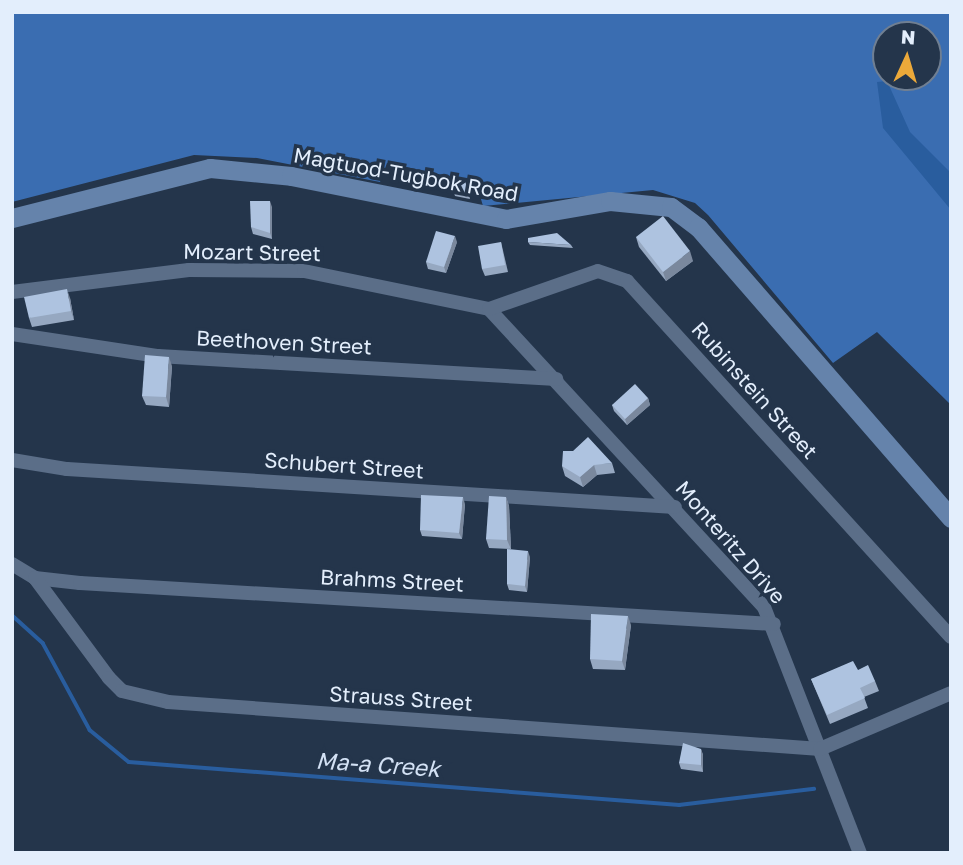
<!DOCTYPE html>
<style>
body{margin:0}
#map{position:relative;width:963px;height:865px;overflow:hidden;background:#24354b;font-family:"Golos Text",sans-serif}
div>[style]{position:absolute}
.forest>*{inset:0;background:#3a6db1}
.water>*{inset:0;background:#295d9e}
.stream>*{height:3.5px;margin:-1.75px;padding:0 1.75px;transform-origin:1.75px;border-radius:1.75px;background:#295d9e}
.street>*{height:14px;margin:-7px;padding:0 7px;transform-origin:7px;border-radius:7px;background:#5b6e88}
.secondary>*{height:19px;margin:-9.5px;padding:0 9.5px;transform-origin:9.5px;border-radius:9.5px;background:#6583ab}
.wall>*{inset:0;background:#96a8c1}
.shaded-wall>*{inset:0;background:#7a889d}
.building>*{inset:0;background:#aec3e0}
span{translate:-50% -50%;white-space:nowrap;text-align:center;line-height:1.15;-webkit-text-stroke:7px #24354b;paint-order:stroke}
.street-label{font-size:21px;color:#e3eefc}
.water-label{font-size:23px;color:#d3e1f4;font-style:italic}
.frame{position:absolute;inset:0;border:14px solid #e3eefc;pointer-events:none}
.north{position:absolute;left:872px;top:21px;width:70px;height:70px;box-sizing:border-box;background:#24354b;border:2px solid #707f92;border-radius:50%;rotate:4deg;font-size:19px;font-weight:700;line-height:28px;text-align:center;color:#e3eefc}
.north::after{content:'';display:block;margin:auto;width:24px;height:32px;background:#eca93a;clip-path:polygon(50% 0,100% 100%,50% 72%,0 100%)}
</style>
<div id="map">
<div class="forest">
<div style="clip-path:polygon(evenodd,12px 12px,951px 12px,951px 405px,877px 332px,833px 363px,708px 215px,695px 203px,653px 190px,483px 206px,476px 182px,387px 163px,380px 182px,257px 158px,194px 155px,12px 202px,12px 12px,886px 35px,928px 35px,928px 77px,886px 77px,886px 35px)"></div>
</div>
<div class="water">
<div style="clip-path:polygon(887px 81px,910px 132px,951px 173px,951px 210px,883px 128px,877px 82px)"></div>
</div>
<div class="stream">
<div style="left:12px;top:615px;width:42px;rotate:42.1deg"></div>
<div style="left:43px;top:643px;width:99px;rotate:61.6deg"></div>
<div style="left:90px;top:730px;width:50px;rotate:39.4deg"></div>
<div style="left:129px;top:762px;width:552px;rotate:4.47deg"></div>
<div style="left:679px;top:805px;width:136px;rotate:-6.8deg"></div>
</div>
<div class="street">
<div style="left:12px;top:292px;width:178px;rotate:-7.1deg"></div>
<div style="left:189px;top:270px;width:115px;rotate:0.5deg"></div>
<div style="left:304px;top:271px;width:189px;rotate:11.6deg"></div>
<div style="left:489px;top:309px;width:405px;rotate:47.3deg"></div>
<div style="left:764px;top:607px;width:264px;rotate:68.7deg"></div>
<div style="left:489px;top:309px;width:115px;rotate:-19.2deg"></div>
<div style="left:598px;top:271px;width:31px;rotate:19deg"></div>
<div style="left:627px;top:281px;width:481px;rotate:47.7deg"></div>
<div style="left:12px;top:334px;width:148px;rotate:8.6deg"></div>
<div style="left:158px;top:356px;width:399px;rotate:3.3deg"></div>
<div style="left:12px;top:460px;width:56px;rotate:9.3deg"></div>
<div style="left:67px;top:469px;width:609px;rotate:3.58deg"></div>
<div style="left:12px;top:564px;width:27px;rotate:31deg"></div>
<div style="left:35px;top:578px;width:45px;rotate:6.3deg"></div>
<div style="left:80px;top:583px;width:695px;rotate:3.38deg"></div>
<div style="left:35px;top:578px;width:124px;rotate:53.5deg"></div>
<div style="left:109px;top:678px;width:18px;rotate:45deg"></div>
<div style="left:122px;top:691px;width:47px;rotate:13.4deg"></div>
<div style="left:168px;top:702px;width:654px;rotate:4.12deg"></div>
<div style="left:820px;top:749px;width:142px;rotate:-23.1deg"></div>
</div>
<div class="secondary">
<div style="left:12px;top:218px;width:204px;rotate:-14.2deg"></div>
<div style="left:210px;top:168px;width:81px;rotate:5.6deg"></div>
<div style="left:291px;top:176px;width:219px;rotate:11.3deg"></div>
<div style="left:506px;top:219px;width:106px;rotate:-9.8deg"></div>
<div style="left:610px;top:201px;width:61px;rotate:5.6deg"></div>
<div style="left:671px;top:207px;width:34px;rotate:37deg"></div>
<div style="left:698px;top:227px;width:386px;rotate:49deg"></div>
</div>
<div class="wall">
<div style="clip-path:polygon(467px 186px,470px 199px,455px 196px,453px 190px)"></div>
<div style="clip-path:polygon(272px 207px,272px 239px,253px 234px,251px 227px)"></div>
<div style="clip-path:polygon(636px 237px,693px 261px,666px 281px,639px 247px)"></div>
<div style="clip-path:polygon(457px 242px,446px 273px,428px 269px,426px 262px)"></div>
<div style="clip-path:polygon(501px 242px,508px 272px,485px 276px,482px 269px)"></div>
<div style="clip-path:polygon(528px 242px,571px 245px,573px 248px,530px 245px)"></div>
<div style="clip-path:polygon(70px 298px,74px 320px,32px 327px,29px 318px)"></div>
<div style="clip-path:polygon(172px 366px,169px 407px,146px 405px,142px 396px)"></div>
<div style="clip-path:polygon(648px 398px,650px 405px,627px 425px,614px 411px,612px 405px)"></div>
<div style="clip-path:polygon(612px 463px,615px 473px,597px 475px,583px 487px,565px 476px,562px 466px)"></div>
<div style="clip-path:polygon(506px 497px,509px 506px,511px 549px,489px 548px,486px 539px)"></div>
<div style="clip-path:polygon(465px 504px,462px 539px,422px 536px,420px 530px)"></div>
<div style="clip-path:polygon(530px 557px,527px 592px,509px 590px,507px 584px)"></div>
<div style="clip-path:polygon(631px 625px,625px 670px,593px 669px,590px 659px)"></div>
<div style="clip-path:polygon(858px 670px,875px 681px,879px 691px,864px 697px,868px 708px,830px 724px,811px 679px)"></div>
<div style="clip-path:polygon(701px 749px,703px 755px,703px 772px,681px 769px,679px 763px)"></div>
</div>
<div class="shaded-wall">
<div style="clip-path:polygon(270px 201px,272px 207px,272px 239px,270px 233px)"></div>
<div style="clip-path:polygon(455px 236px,457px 242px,446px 273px,444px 267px)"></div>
<div style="clip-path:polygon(690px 251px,693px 261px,666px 281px,663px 272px)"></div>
<div style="clip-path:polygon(67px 289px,70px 298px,74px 320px,71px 311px)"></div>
<div style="clip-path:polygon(169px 357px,172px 366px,169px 407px,166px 397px)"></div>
<div style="clip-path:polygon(648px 398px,650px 405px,627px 425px,625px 419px)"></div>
<div style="clip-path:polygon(594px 465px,597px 475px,583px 487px,580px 477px)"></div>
<div style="clip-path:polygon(463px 497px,465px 504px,462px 539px,459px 533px)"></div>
<div style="clip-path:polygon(506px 497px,509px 506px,511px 549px,507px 540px)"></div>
<div style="clip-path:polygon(528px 551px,530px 557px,527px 592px,525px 586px)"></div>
<div style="clip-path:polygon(628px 616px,631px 625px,625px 670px,622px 661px)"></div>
<div style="clip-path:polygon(701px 749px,703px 755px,703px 772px,701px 765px)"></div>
</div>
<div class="building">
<div style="clip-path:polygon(465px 180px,468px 193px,453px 190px,451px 183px)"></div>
<div style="clip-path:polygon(250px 201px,270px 201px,270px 233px,251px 227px)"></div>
<div style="clip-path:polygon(663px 216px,690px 251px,663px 272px,636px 237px)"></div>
<div style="clip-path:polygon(436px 231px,455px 236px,444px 267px,426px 262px)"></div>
<div style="clip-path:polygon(557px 233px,571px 245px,528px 242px,528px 238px)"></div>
<div style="clip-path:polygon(501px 242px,505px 265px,482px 269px,478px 246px)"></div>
<div style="clip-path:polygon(67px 289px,71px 311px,29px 318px,24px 297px)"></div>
<div style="clip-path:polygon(145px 355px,169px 357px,166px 397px,142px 396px)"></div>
<div style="clip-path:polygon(635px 384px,648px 398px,625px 419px,612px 405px)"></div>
<div style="clip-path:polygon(588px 437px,612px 463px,594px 465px,580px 477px,562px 466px,563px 451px,573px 451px)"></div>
<div style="clip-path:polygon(421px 495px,463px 497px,459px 533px,420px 530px)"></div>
<div style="clip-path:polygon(489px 496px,506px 497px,507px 540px,486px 539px)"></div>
<div style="clip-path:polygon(507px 549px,528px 551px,525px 586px,507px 584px)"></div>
<div style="clip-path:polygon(591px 614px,628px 616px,622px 661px,590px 659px)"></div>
<div style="clip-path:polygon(853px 661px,858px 670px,868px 665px,875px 681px,860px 688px,865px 698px,827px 715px,811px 679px)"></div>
<div style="clip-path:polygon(683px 743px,701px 749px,701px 765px,679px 763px)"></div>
</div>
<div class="street-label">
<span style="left:406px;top:174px;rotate:10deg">Magtuod-Tugbok Road</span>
<span style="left:252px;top:252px;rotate:1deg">Mozart Street</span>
<span style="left:284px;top:342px;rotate:3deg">Beethoven Street</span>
<span style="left:755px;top:390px;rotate:48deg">Rubinstein Street</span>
<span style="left:344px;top:465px;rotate:4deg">Schubert Street</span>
<span style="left:731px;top:542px;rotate:49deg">Monteritz Drive</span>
<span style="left:392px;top:580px;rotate:3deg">Brahms Street</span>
<span style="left:401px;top:698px;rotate:4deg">Strauss Street</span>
</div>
<div class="water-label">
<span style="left:378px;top:764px;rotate:4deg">Ma-a Creek</span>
</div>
<div class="frame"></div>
<div class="north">N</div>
</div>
